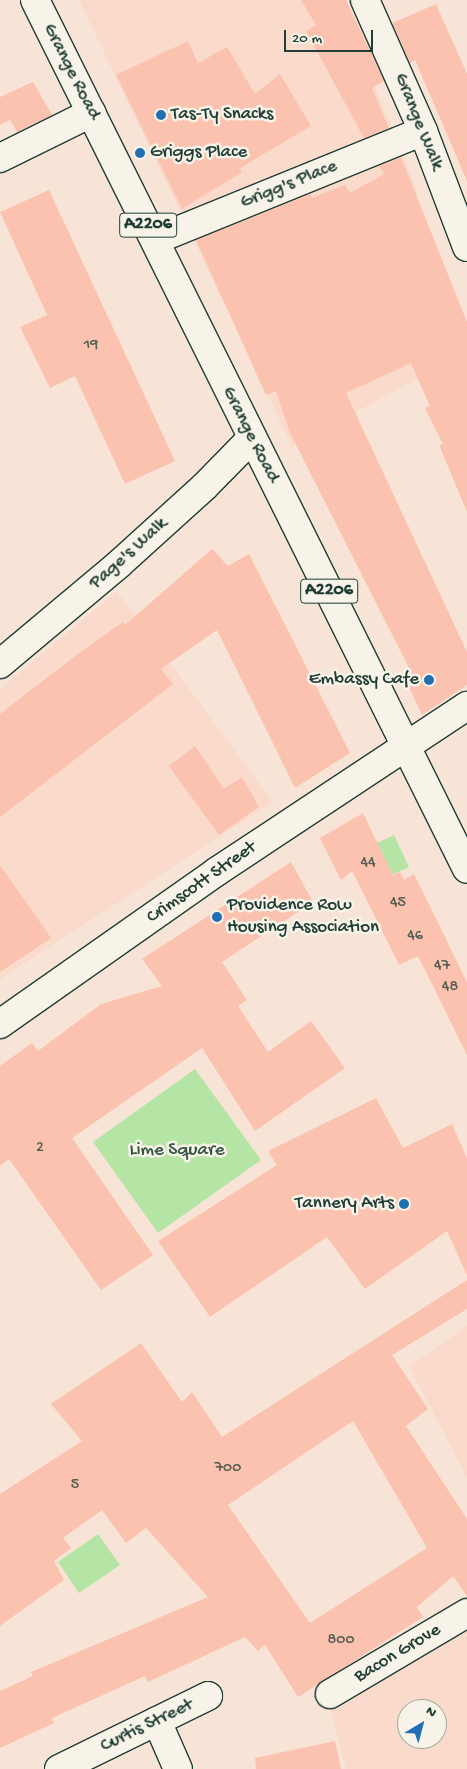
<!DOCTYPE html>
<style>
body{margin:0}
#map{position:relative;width:467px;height:1769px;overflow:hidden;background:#f8e4d7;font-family:"Gochi Hand",sans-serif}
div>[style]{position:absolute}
.built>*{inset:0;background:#f9dacb}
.green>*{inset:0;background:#b4e5a5}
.building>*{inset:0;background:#fbc2b0}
.roads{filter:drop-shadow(1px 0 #1f3d34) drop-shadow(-1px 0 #1f3d34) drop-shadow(0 1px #1f3d34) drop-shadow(0 -1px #1f3d34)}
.minor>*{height:28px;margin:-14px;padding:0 14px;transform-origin:14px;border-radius:14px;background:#f7f3e8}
.major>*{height:28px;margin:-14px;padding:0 14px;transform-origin:14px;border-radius:14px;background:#f7f3e8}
.dots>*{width:14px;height:14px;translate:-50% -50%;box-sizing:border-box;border:2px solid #f7f3e8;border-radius:50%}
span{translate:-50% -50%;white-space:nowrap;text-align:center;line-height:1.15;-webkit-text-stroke:5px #f7f3e8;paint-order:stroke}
.number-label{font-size:16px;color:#565e53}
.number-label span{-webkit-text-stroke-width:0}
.shield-label span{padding:1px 4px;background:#f7f3e8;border:1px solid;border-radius:4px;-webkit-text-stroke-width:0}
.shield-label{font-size:18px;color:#1f3d34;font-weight:700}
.street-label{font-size:19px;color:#1f3d34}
.poi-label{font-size:19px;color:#1f3d34}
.left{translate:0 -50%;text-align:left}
.right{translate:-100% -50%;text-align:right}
.park-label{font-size:19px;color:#355645}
.north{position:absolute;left:397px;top:1699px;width:50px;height:50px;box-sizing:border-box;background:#f7f3e8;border:1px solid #a1aaa0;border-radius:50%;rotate:37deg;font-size:14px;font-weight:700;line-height:20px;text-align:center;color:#1f3d34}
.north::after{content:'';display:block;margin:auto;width:18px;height:22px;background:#1f6fb2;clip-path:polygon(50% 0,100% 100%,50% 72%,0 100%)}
.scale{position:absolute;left:284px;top:30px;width:89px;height:22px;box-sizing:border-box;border:2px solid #1f3d34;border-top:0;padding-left:6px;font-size:15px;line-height:18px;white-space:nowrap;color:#1f3d34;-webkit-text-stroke:4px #f7f3e8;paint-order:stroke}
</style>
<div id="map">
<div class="built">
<div style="clip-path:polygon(79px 0,346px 0,386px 79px,375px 87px,418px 194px,355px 220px,427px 374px,292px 446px)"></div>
<div style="clip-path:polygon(117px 591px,273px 802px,0 979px,0 689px)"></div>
<div style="clip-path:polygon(467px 1326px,467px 1478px,409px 1366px)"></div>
<div style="clip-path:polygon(evenodd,467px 1631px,467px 1769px,346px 1769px,330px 1708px,467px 1631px,407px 1709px,437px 1709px,437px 1739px,407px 1739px,407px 1709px)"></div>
</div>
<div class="green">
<div style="clip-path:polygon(394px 835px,409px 867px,392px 875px,377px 843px)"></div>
<div style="clip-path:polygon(195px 1069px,261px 1160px,158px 1233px,93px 1142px)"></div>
<div style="clip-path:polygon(98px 1534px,120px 1565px,79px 1593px,58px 1562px)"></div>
</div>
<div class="building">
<div style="clip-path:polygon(301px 0,346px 0,384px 81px,372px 88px,389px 128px,364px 138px,306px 31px,316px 25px)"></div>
<div style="clip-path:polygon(436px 4px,467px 74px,467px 181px,415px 60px,410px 63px,392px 23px)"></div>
<div style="clip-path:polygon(188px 41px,198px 63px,227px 47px,255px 94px,280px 74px,311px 126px,240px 168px,242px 172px,182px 209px,116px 75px)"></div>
<div style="clip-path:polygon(33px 82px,52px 115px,17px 132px,10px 120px,0 125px,0 97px)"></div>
<div style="clip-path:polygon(401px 157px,467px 322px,467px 512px,439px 445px,443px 444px,425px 408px,430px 406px,411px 363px,346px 393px,467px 652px,467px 685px,422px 715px,404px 677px,411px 672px,290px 433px,276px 391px,266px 395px,196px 240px,310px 194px,312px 198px,345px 185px,350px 193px,384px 174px,379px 166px)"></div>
<div style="clip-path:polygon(49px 190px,175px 461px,125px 484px,75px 376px,50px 388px,20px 327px,47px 315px,0 212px)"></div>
<div style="clip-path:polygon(212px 549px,228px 566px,249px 554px,350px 753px,295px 788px,217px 630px,161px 669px,173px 684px,0 817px,0 714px,79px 653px,123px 622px,125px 625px)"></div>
<div style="clip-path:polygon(195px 746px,224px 789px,242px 777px,259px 807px,219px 835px,169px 766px)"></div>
<div style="clip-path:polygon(363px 813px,393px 875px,400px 872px,404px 880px,414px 874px,467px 982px,467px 1055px,418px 956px,399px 965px,352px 871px,341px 880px,320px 838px)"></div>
<div style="clip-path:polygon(291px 862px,313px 902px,222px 962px,247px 1000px,238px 1006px,268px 1052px,311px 1021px,345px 1068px,255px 1131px,202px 1048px,72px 1138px,153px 1255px,101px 1290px,9px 1159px,0 1166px,0 1066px,32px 1043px,38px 1051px,101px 1004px,162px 986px,142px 959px)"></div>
<div style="clip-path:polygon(0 865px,51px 938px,0 972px)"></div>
<div style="clip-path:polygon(376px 1098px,403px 1148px,452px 1124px,467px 1158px,467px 1275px,447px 1231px,365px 1289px,327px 1237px,210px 1317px,158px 1241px,277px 1165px,268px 1151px)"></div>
<div style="clip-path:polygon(evenodd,467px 1280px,467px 1309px,392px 1355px,428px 1409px,406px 1426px,467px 1519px,467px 1596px,453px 1576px,417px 1607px,423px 1617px,298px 1697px,265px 1645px,258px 1651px,245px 1637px,148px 1682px,145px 1676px,52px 1718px,54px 1723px,0 1748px,0 1691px,33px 1676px,31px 1672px,208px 1597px,146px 1528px,126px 1543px,102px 1510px,63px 1538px,71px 1548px,54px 1561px,64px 1580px,0 1626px,0 1494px,82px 1441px,51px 1404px,141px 1343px,182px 1402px,192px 1392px,222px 1437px,467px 1280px,353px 1421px,427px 1548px,310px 1623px,228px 1505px,353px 1421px)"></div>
<div style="clip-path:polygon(335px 1741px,341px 1769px,256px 1769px,255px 1758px)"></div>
</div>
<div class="roads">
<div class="minor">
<div style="left:365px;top:0;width:143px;rotate:66.1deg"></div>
<div style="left:423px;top:131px;width:124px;rotate:69.2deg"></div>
<div style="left:0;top:158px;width:102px;rotate:-26.3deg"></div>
<div style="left:155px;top:240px;width:289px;rotate:-22.1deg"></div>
<div style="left:0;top:664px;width:155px;rotate:-40deg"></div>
<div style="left:119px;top:564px;width:116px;rotate:-42.2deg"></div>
<div style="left:205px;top:486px;width:67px;rotate:-45.6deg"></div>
<div style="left:0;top:1024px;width:264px;rotate:-35.1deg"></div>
<div style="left:216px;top:872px;width:301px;rotate:-33.5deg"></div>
<div style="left:330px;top:1694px;width:159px;rotate:-30.6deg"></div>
<div style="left:157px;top:1721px;width:52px;rotate:66.4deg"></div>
<div style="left:59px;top:1769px;width:166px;rotate:-26.1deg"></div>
</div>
<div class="major">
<div style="left:35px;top:0;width:970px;rotate:63.57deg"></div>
</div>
</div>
<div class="dots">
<div style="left:161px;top:115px;background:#1f6fb2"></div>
<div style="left:140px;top:153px;background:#1f6fb2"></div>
<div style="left:429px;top:680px;background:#1f6fb2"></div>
<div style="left:217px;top:917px;background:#1f6fb2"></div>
<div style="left:404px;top:1204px;background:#1f6fb2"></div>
</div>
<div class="number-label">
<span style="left:91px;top:346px">19</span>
<span style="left:368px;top:864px">44</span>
<span style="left:398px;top:904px">45</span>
<span style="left:415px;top:937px">46</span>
<span style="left:442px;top:967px">47</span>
<span style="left:450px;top:988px">48</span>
<span style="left:40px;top:1149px">2</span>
<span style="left:228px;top:1469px">700</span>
<span style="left:75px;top:1486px">5</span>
<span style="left:341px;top:1641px">800</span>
</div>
<div class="shield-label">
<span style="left:148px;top:225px">A2206</span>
<span style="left:329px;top:591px">A2206</span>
</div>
<div class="street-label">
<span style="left:71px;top:72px;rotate:63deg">Grange Road</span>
<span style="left:418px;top:122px;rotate:68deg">Grange Walk</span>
<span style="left:289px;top:185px;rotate:-22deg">Grigg's Place</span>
<span style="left:250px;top:435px;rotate:63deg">Grange Road</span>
<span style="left:129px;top:554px;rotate:-42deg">Page's Walk</span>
<span style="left:202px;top:883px;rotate:-35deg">Crimscott Street</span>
<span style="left:398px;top:1654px;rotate:-31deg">Bacon Grove</span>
<span style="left:147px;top:1726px;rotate:-26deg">Curtis Street</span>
</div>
<div class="poi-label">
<span class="left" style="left:171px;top:115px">Tas-Ty Snacks</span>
<span class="left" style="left:150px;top:153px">Griggs Place</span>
<span class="right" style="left:419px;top:680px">Embassy Cafe</span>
<span class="left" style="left:227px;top:917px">Providence Row<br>Housing Association</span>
<span class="right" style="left:394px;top:1204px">Tannery Arts</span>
</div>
<div class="park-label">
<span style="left:177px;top:1151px">Lime Square</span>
</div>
<div class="north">N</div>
<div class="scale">20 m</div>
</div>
